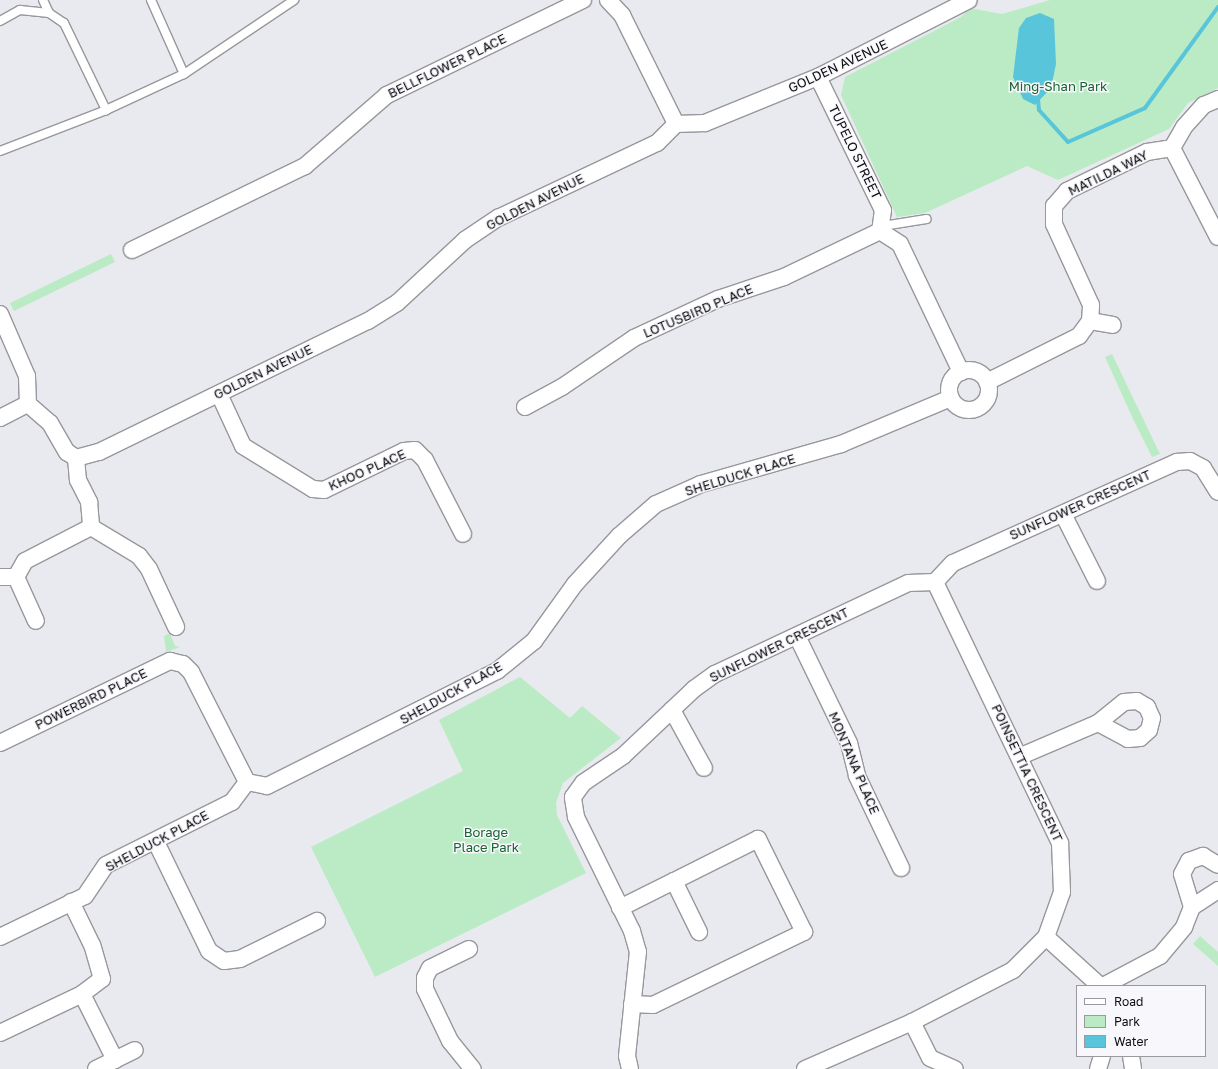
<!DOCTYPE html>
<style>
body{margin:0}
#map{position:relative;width:1218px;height:1069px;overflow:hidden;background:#e9eaef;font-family:"Golos Text",sans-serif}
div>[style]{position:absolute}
.green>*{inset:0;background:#bbebc4}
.water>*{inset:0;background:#59c5da}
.stream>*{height:4px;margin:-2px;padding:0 2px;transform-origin:2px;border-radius:2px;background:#59c5da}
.roads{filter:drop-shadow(1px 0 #97979c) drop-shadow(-1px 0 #97979c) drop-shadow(0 1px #97979c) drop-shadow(0 -1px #97979c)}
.service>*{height:8px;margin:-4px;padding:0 4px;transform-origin:4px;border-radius:4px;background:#fff}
.minor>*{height:16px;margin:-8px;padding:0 8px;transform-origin:8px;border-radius:8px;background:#fff}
.minor>.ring{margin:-8px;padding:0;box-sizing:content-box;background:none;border:16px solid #fff;border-radius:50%}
span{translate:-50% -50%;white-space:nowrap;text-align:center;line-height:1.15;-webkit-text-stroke:3px #f7f7fc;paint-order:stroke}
.street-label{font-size:13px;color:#0e0e10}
.park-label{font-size:13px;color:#196332}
.legend{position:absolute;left:1076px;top:985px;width:130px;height:72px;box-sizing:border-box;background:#f7f7fc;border:1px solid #9a9a9e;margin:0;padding:5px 7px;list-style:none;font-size:12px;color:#0e0e10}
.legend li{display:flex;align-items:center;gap:8px;height:20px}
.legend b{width:20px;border:1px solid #9a9a9e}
</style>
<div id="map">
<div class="green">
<div style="clip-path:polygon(1050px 0,1218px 0,1218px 88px,1188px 103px,1169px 129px,1058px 180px,1027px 166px,925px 213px,897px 217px,841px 95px,845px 77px,961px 17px,970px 8px,1002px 14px)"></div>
<div style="clip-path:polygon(111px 254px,115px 262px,14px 311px,10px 303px)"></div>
<div style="clip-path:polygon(1112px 354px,1160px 454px,1152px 457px,1134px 421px,1105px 357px)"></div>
<div style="clip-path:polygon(170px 633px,175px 646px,180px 647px,166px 652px,164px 636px)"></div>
<div style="clip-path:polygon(520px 677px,570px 718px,582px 706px,621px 738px,563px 783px,556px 803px,557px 815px,586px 873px,375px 977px,311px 847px,463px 771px,439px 720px)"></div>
<div style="clip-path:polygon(1200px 936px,1218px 952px,1218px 966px,1193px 944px)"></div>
</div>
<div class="water">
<div style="clip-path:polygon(1040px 13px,1054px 19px,1056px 64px,1051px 88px,1035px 105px,1023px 99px,1013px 77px,1019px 28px,1026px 18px)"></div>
</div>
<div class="stream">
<div style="left:1038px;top:99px;width:11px;rotate:85deg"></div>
<div style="left:1039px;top:110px;width:43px;rotate:47.8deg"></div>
<div style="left:1068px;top:142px;width:84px;rotate:-23.8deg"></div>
<div style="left:1145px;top:108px;width:125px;rotate:-54.1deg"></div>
</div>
<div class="roads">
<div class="service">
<div style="left:43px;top:0;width:14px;rotate:65deg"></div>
<div style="left:151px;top:0;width:81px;rotate:66deg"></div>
<div style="left:0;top:21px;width:23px;rotate:-29deg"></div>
<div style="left:20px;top:10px;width:29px;rotate:6deg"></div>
<div style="left:49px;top:13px;width:18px;rotate:34deg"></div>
<div style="left:64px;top:23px;width:97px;rotate:64.2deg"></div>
<div style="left:0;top:151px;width:114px;rotate:-21.1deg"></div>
<div style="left:106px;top:110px;width:86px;rotate:-24.8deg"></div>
<div style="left:184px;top:74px;width:133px;rotate:-33.9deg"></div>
<div style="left:880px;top:231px;width:11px;rotate:-34deg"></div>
<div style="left:889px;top:225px;width:38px;rotate:-9deg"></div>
</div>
<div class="minor">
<div style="left:608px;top:0;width:21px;rotate:47deg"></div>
<div style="left:622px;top:15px;width:122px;rotate:63.6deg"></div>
<div style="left:818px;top:77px;width:148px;rotate:64deg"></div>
<div style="left:883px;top:210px;width:21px;rotate:98deg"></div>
<div style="left:880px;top:231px;width:24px;rotate:33deg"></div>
<div style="left:900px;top:244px;width:142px;rotate:64.5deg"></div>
<div style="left:1172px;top:148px;width:100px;rotate:62.7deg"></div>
<div style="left:132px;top:250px;width:192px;rotate:-25.9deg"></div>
<div style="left:305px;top:166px;width:108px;rotate:-40.9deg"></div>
<div style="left:387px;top:95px;width:218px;rotate:-25.9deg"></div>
<div style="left:0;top:314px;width:68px;rotate:66.5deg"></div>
<div style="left:27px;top:376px;width:28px;rotate:88deg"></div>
<div style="left:28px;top:404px;width:29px;rotate:41deg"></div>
<div style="left:50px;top:423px;width:34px;rotate:60deg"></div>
<div style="left:67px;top:452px;width:11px;rotate:34deg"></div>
<div style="left:76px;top:458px;width:24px;rotate:-15deg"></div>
<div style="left:99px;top:452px;width:299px;rotate:-26deg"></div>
<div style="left:368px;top:321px;width:34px;rotate:-32deg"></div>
<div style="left:397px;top:303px;width:93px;rotate:-42.8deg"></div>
<div style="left:465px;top:240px;width:40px;rotate:-34deg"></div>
<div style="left:498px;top:218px;width:176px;rotate:-25.3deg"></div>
<div style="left:657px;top:143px;width:27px;rotate:-45deg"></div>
<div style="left:676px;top:124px;width:29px;rotate:-2deg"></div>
<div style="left:705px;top:123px;width:122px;rotate:-22.2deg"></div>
<div style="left:818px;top:77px;width:169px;rotate:-27deg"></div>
<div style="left:1090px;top:321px;width:23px;rotate:10deg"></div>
<div class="ring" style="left:949px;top:370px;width:24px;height:24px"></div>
<div style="left:987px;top:382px;width:103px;rotate:-26.6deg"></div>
<div style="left:1079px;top:336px;width:19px;rotate:-54deg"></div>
<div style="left:1090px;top:321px;width:16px;rotate:-86deg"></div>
<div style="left:1091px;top:305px;width:89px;rotate:-114.6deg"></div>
<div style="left:1054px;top:224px;width:18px;rotate:-90deg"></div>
<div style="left:1054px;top:206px;width:20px;rotate:-49deg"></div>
<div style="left:1067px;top:191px;width:89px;rotate:-26deg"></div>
<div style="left:1147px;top:152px;width:25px;rotate:-9deg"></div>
<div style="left:1172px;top:148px;width:24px;rotate:-60deg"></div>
<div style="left:1184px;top:127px;width:30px;rotate:-48deg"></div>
<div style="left:1204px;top:105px;width:15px;rotate:-23deg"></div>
<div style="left:219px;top:394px;width:57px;rotate:65.2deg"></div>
<div style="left:243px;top:446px;width:82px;rotate:31.6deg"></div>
<div style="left:313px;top:489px;width:11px;rotate:5deg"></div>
<div style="left:324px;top:490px;width:89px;rotate:-26deg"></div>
<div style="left:404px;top:451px;width:11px;rotate:-5deg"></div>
<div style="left:415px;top:450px;width:14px;rotate:45deg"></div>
<div style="left:425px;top:460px;width:83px;rotate:62.8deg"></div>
<div style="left:525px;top:407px;width:42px;rotate:-28.4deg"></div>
<div style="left:562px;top:387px;width:87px;rotate:-34.2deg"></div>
<div style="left:634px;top:338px;width:93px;rotate:-24.9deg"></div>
<div style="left:718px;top:299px;width:70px;rotate:-18.4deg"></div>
<div style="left:784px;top:277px;width:106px;rotate:-25.6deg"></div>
<div style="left:0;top:418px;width:31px;rotate:-27deg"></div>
<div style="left:76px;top:458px;width:22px;rotate:85deg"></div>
<div style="left:78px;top:480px;width:25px;rotate:63deg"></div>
<div style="left:89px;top:502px;width:25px;rotate:85deg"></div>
<div style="left:91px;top:527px;width:56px;rotate:31.1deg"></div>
<div style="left:139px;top:556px;width:16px;rotate:52deg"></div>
<div style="left:149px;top:569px;width:64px;rotate:65deg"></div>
<div style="left:1063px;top:514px;width:75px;rotate:63.1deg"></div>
<div style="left:0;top:577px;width:16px"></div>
<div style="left:16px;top:577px;width:18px;rotate:-61deg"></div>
<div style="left:25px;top:561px;width:74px;rotate:-27.3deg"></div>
<div style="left:16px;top:577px;width:48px;rotate:65.6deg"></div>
<div style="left:797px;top:636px;width:119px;rotate:64.1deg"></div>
<div style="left:849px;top:743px;width:34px;rotate:76deg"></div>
<div style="left:857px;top:776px;width:102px;rotate:64.4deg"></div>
<div style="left:672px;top:710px;width:66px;rotate:61.1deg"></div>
<div style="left:0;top:743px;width:189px;rotate:-25.8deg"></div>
<div style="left:170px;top:661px;width:13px;rotate:13deg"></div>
<div style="left:183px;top:664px;width:11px;rotate:45deg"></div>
<div style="left:191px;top:672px;width:123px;rotate:63deg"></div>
<div style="left:1021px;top:756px;width:84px;rotate:-23.2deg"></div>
<div style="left:1098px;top:723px;width:33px;rotate:-39deg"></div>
<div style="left:1124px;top:702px;width:13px;rotate:-4deg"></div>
<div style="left:1137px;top:701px;width:12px;rotate:31deg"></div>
<div style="left:1147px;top:707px;width:12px;rotate:66deg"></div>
<div style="left:1152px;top:718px;width:12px;rotate:104deg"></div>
<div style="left:1149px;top:730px;width:12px;rotate:138deg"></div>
<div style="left:1140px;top:738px;width:12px;rotate:175deg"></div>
<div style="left:1128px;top:739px;width:34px;rotate:-152deg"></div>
<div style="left:156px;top:842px;width:121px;rotate:64.1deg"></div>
<div style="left:209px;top:951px;width:18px;rotate:34deg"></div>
<div style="left:224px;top:961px;width:16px;rotate:-7deg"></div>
<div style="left:240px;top:959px;width:86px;rotate:-26.3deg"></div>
<div style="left:1192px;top:907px;width:34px;rotate:-107deg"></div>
<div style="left:1182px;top:874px;width:15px;rotate:-62deg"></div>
<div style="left:1189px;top:861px;width:15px;rotate:-20deg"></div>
<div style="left:1203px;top:856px;width:17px;rotate:31deg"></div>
<div style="left:620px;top:908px;width:60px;rotate:-26.6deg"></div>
<div style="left:0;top:937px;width:94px;rotate:-25.8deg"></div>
<div style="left:85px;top:896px;width:37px;rotate:-56deg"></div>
<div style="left:106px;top:865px;width:141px;rotate:-26.6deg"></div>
<div style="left:232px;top:802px;width:25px;rotate:-53deg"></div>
<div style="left:247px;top:782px;width:20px;rotate:11deg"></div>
<div style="left:267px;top:786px;width:257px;rotate:-26.6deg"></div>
<div style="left:497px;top:671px;width:48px;rotate:-39deg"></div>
<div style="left:534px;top:641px;width:70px;rotate:-54.3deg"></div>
<div style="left:575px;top:584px;width:65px;rotate:-47.5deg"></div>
<div style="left:619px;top:536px;width:49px;rotate:-40.9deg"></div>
<div style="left:656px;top:504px;width:49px;rotate:-24deg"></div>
<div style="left:701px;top:484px;width:146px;rotate:-15.9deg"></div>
<div style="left:841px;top:444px;width:119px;rotate:-22.7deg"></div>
<div style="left:1046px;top:937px;width:73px;rotate:42.2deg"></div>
<div style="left:469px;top:949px;width:43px;rotate:154deg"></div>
<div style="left:430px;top:968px;width:11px;rotate:117deg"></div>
<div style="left:425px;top:978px;width:11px;rotate:90deg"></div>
<div style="left:425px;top:989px;width:58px;rotate:64.3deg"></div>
<div style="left:450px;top:1041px;width:36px;rotate:51deg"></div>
<div style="left:1103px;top:986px;width:64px;rotate:-27.8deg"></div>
<div style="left:1160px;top:956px;width:38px;rotate:-50deg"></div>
<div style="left:1184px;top:927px;width:22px;rotate:-68deg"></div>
<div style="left:1192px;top:907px;width:31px;rotate:-33deg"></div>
<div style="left:82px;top:994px;width:74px;rotate:63.4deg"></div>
<div style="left:632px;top:1004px;width:21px;rotate:3deg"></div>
<div style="left:653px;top:1005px;width:168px;rotate:-25.8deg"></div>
<div style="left:804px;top:932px;width:104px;rotate:-116.3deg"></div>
<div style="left:758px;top:839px;width:94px;rotate:153.4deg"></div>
<div style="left:674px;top:881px;width:57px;rotate:63.9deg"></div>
<div style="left:912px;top:1022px;width:40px;rotate:63.4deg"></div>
<div style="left:930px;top:1058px;width:27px;rotate:24deg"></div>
<div style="left:0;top:1033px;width:91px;rotate:-25.4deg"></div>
<div style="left:82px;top:994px;width:25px;rotate:-37deg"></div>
<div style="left:102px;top:979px;width:35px;rotate:-106deg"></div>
<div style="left:92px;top:945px;width:48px;rotate:-116deg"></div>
<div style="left:1131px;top:1056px;width:13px;rotate:81deg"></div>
<div style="left:96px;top:1069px;width:43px;rotate:-26deg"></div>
<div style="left:630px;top:1069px;width:13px;rotate:-103deg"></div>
<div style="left:627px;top:1056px;width:105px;rotate:-84deg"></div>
<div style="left:638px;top:952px;width:22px;rotate:-106deg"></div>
<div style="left:632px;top:931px;width:127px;rotate:-116.2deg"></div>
<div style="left:576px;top:817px;width:20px;rotate:-99deg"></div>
<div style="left:573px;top:797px;width:17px;rotate:-54deg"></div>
<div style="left:583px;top:783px;width:48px;rotate:-34deg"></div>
<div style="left:623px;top:756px;width:98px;rotate:-43.3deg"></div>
<div style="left:694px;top:689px;width:26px;rotate:-36deg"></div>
<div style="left:715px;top:674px;width:213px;rotate:-25.2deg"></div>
<div style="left:908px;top:583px;width:27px;rotate:-2deg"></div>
<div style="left:935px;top:582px;width:26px;rotate:-47deg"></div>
<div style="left:953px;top:563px;width:246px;rotate:-24.3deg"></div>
<div style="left:1177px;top:462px;width:13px;rotate:-4deg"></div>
<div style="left:1190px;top:461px;width:15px;rotate:28deg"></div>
<div style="left:1203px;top:468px;width:28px;rotate:58deg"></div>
<div style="left:805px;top:1069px;width:117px;rotate:-23.7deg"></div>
<div style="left:912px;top:1022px;width:114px;rotate:-27.2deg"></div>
<div style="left:1013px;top:970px;width:47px;rotate:-45deg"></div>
<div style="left:1046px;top:937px;width:48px;rotate:-70.4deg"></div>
<div style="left:1062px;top:892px;width:49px;rotate:-92.3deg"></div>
<div style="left:1060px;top:843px;width:289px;rotate:-115.6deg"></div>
<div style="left:1098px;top:1069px;width:14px;rotate:-73deg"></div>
</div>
</div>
<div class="street-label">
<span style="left:447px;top:66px;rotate:-26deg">BELLFLOWER PLACE</span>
<span style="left:838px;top:66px;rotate:-25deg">GOLDEN AVENUE</span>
<span style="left:855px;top:152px;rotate:64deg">TUPELO STREET</span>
<span style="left:1108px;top:173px;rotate:-26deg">MATILDA WAY</span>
<span style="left:535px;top:202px;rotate:-27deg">GOLDEN AVENUE</span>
<span style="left:698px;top:311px;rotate:-23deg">LOTUSBIRD PLACE</span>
<span style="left:263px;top:372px;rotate:-26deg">GOLDEN AVENUE</span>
<span style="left:367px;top:470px;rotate:-24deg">KHOO PLACE</span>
<span style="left:740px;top:475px;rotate:-17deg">SHELDUCK PLACE</span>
<span style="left:1080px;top:505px;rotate:-24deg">SUNFLOWER CRESCENT</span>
<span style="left:779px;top:645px;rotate:-26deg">SUNFLOWER CRESCENT</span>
<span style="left:451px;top:693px;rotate:-29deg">SHELDUCK PLACE</span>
<span style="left:91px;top:699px;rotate:-26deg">POWERBIRD PLACE</span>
<span style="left:854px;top:763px;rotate:67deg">MONTANA PLACE</span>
<span style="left:1027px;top:773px;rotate:65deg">POINSETTIA CRESCENT</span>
<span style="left:157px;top:841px;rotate:-28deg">SHELDUCK PLACE</span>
</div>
<div class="park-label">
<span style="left:1058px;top:86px">Ming-Shan Park</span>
<span style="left:486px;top:840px">Borage<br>Place Park</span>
</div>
<ul class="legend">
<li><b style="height:5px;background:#fff"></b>Road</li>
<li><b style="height:11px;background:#bbebc4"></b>Park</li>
<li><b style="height:11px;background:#59c5da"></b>Water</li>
</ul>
</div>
